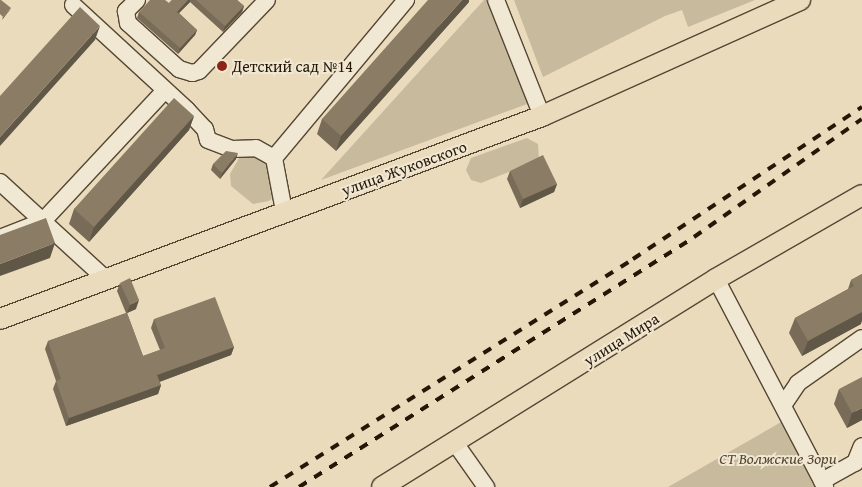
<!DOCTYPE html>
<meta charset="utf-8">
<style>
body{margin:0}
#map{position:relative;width:862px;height:487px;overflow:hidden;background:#e9dbbc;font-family:"Gentium Book Plus",serif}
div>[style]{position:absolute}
.green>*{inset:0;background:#c8ba9d}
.roads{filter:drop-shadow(1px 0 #564734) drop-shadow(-1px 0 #564734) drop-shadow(0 1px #564734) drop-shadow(0 -1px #564734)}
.minor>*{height:16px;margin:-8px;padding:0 8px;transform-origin:8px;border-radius:8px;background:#f1e8d3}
.major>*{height:20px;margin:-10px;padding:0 10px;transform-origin:10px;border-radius:10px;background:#e9dbbc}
.rail>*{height:4px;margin-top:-2px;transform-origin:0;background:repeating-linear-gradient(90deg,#251606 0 9px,transparent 0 18px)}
.wall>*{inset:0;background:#786b57}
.shaded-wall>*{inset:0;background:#615747}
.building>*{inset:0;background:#8b7c65}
.dots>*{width:14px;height:14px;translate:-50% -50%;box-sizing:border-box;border:2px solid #f1e8d3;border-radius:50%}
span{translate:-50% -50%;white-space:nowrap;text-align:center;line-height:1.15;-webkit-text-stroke:4px #f1e8d3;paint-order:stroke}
.poi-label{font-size:16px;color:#251606}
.left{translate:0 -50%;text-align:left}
.street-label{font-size:16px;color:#251606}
.park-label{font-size:16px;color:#564733;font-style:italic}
</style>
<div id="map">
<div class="green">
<div style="clip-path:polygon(484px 0,493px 0,530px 103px,321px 180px)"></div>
<div style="clip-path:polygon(514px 0,755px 0,688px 27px,682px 10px,665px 16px,543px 77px)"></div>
<div style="clip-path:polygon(527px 138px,538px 144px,539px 160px,481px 183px,471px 180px,466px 170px,471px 158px)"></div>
<div style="clip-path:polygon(242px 153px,267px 160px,275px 195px,269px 201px,253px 204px,231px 186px,230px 174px)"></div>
<div style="clip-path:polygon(790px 417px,825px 487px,668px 487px)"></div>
</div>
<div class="roads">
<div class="minor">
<div style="left:137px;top:0;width:16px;rotate:135deg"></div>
<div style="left:126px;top:11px;width:12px;rotate:81deg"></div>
<div style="left:128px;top:23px;width:69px;rotate:42deg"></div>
<div style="left:179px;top:69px;width:14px;rotate:17deg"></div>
<div style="left:192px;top:73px;width:7px;rotate:-16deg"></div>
<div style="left:199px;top:71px;width:98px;rotate:-46.2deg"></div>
<div style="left:496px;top:0;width:125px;rotate:68.4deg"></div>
<div style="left:73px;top:5px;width:155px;rotate:42.6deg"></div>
<div style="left:187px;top:110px;width:26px;rotate:47deg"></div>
<div style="left:205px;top:129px;width:11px;rotate:75deg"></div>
<div style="left:208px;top:140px;width:26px;rotate:21deg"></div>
<div style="left:232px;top:149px;width:24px;rotate:-2deg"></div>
<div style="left:256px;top:148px;width:21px;rotate:29deg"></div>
<div style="left:0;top:182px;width:144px;rotate:42.5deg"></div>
<div style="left:284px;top:211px;width:54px;rotate:-100.7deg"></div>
<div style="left:274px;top:158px;width:206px;rotate:-50.1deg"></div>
<div style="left:0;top:238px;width:46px;rotate:-21.6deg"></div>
<div style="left:43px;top:221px;width:179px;rotate:-47deg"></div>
<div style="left:716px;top:279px;width:235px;rotate:62.3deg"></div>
<div style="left:784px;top:404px;width:25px;rotate:-56deg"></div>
<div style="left:798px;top:383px;width:78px;rotate:-35.1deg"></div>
<div style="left:455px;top:443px;width:54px;rotate:54.8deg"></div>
<div style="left:822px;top:481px;width:38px;rotate:-29deg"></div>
<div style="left:855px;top:463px;width:18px;rotate:-68deg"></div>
</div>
<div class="major">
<div style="left:0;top:319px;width:579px;rotate:-20.53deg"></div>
<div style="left:542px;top:116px;width:283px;rotate:-24.2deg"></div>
<div style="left:382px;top:487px;width:393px;rotate:-31.9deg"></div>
<div style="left:716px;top:279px;width:168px;rotate:-29.9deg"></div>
</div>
</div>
<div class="rail">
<div style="left:270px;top:487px;width:429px;rotate:-32.1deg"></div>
<div style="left:633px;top:259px;width:275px;rotate:-33.6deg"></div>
<div style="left:299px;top:487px;width:467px;rotate:-32.3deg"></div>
<div style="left:694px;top:237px;width:205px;rotate:-35.1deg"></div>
</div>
<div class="wall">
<div style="clip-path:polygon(172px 0,237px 0,244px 6px,242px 12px,223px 32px,190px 2px,179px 13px,197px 30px,195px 35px,178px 54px,137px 18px,139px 12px,169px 3px)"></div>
<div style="clip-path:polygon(469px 2px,336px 151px,317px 134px,322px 119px)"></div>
<div style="clip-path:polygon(194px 116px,189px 130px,89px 242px,69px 224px,74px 209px)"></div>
<div style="clip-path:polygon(236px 159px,220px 179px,211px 170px,213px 164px)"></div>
<div style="clip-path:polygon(510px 171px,557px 184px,554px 192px,520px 208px,507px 179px)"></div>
<div style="clip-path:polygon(862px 274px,861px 324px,802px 356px,789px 333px,795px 318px,848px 289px,851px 280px)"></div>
<div style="clip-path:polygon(120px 283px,136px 309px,127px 313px,143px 356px,160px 350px,151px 328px,154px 319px,234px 347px,231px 355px,159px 382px,161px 385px,158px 394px,66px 426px,53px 389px,56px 381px,45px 349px,48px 341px,126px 313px,117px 291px)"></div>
<div style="clip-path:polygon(839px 389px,862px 420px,847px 428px,834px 404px)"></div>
</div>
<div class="shaded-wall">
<div style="clip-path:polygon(188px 0,190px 0,190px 2px,175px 17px,177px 12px)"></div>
<div style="clip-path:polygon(462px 0,469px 0,469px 2px,336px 151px,341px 136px)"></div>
<div style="clip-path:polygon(244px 6px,242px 12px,223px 32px,225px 26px)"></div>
<div style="clip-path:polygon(11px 8px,9px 11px,2px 20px,3px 17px)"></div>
<div style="clip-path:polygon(100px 26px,95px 40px,0 146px,0 137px)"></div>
<div style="clip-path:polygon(197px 30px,195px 35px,178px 54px,180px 48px)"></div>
<div style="clip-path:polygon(194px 116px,189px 130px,89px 242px,94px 227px)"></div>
<div style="clip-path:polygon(238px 153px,236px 159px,220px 179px,222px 173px)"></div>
<div style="clip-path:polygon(557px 184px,554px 192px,520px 208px,523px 199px)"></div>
<div style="clip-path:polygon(55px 243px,50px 258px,0 276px,0 264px)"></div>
<div style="clip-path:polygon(139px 300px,136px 309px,127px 313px,130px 305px)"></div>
<div style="clip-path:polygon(862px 305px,862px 321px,861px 324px,802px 356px,808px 341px)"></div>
<div style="clip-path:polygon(234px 347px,231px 355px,154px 384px,157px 375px)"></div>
<div style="clip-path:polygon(161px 385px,158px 394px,66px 426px,69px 418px)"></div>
<div style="clip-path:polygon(862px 408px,862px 420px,847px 428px,852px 413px)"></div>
</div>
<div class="building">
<div style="clip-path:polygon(0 0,1px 0,11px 8px,3px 17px,0 14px)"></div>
<div style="clip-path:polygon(150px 0,165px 0,169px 3px,172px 0,188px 0,177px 12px,197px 30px,180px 48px,139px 12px)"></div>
<div style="clip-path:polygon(196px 0,237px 0,244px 6px,225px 26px)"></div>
<div style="clip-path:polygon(428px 0,462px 0,341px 136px,322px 119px)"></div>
<div style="clip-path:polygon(80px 7px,100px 26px,0 137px,0 96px)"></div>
<div style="clip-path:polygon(174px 98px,194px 116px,94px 227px,74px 209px)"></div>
<div style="clip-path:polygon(226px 151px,238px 153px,222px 173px,213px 164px)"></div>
<div style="clip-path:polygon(543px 155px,557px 184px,523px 199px,510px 171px)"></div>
<div style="clip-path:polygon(46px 218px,55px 243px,0 264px,0 235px)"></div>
<div style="clip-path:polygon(862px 274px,862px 312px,808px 341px,795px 318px,854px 286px,851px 280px)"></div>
<div style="clip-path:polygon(130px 278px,139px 300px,130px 305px,120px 283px)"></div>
<div style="clip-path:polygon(215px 297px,234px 347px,157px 375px,161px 385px,69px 418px,56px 381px,61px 379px,48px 341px,127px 313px,143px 356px,165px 348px,154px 319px)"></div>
<div style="clip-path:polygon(862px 377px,862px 408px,852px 413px,839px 389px)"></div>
</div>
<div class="dots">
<div style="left:222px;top:66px;background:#8f2418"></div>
</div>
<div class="poi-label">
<span class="left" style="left:232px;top:66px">Детский сад №14</span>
</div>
<div class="street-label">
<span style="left:404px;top:168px;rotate:-20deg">улица Жуковского</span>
<span style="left:621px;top:339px;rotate:-32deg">улица Мира</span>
</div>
<div class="park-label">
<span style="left:778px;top:458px">СТ Волжские Зори</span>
</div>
</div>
